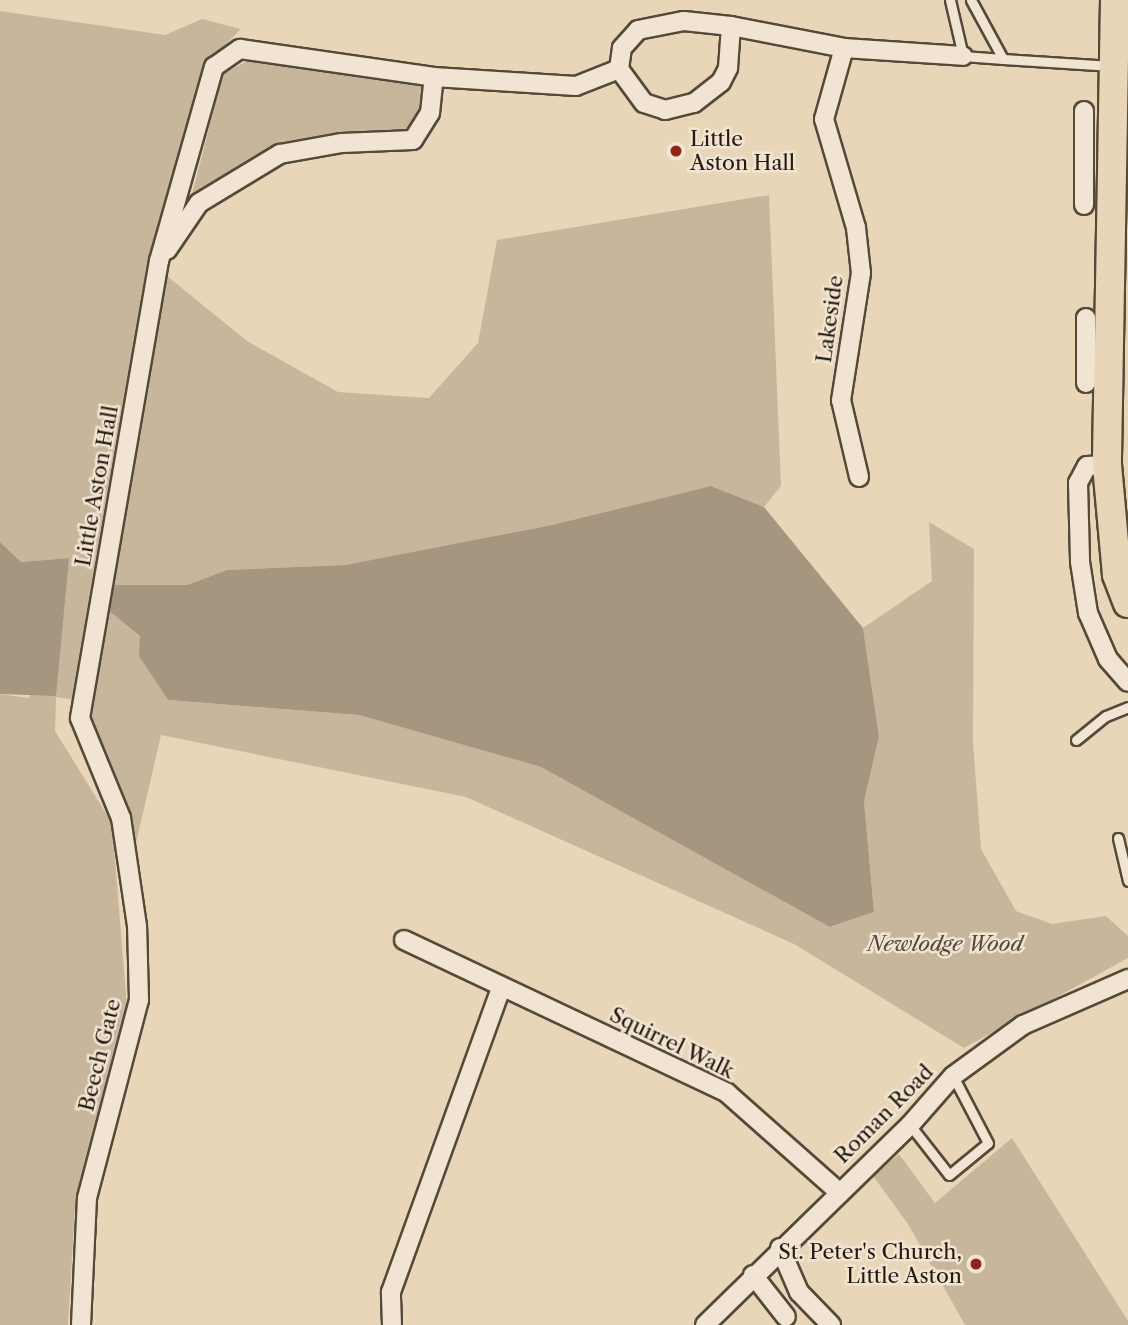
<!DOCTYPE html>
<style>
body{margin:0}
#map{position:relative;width:1128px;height:1325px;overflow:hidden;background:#e9d6b9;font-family:"Libre Caslon Text",serif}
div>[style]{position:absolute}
.green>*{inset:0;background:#c8b69c}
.water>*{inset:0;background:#a6967f}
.roads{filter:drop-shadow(2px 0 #554938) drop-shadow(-2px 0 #554938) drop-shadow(0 2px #554938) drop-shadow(0 -2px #554938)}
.service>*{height:9px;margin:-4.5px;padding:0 4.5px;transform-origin:4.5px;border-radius:4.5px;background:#f1e4d2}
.minor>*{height:18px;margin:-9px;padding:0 9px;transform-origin:9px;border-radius:9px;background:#f1e4d2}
.primary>*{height:28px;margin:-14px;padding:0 14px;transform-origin:14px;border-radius:14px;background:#e9d6b9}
.dots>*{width:19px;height:19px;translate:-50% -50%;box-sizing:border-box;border:4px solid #f1e4d2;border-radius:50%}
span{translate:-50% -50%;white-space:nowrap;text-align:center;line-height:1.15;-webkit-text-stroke:5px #f1e4d2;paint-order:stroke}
.poi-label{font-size:21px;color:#241a0d}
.left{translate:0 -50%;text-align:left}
.right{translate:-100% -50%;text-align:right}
.street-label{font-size:21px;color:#241a0d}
.park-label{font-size:21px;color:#554938;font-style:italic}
</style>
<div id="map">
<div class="green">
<div style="clip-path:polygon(0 11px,165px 35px,202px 19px,241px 29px,210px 61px,170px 189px,74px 700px,56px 697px,55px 731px,112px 823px,127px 1007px,75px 1207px,68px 1325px,0 1325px,0 694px,29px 698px,69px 558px,21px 562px,0 542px)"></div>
<div style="clip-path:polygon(249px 60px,427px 84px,419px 119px,404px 136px,331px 137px,269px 147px,197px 196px,192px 194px,223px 74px)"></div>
<div style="clip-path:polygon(769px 195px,781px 486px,764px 507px,711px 486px,552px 525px,345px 565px,227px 570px,187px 585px,105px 585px,162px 272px,247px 341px,338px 392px,429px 398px,478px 343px,497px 240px)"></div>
<div style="clip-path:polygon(929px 522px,974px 549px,973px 741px,981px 849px,1016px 911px,1052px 924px,1106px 916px,1128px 936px,1128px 958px,964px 1048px,794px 944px,466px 797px,161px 735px,136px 843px,87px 719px,103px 606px,140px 636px,168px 700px,359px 715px,541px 767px,831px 927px,874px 912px,864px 801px,879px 735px,863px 628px,932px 581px)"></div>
<div style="clip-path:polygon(1012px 1138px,1128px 1321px,1128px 1325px,965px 1325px,908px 1224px,873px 1176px,899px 1154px,935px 1203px)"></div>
</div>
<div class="water">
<div style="clip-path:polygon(711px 486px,764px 507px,863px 628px,879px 736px,864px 801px,874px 912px,830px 927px,541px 767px,359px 715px,168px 700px,139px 656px,140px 636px,103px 606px,105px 585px,187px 585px,227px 570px,345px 565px,552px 525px)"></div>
<div style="clip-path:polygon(0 542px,21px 562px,69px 558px,56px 696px,0 694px)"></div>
</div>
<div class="roads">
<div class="service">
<div style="left:950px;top:0;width:57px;rotate:76.9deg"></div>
<div style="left:963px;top:56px;width:40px;rotate:4.3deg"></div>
<div style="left:971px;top:0;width:67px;rotate:61.5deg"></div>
<div style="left:1003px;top:59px;width:109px;rotate:3.7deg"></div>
<div style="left:1076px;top:740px;width:38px;rotate:-39deg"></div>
<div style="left:1106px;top:716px;width:24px;rotate:-22deg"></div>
<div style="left:1118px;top:838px;width:44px;rotate:76.9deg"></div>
<div style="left:910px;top:1125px;width:63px;rotate:52deg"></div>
<div style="left:949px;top:1175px;width:50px;rotate:-39.4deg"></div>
<div style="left:988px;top:1143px;width:76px;rotate:-117.6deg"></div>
</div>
<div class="minor">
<div style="left:844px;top:48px;width:74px;rotate:105.7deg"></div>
<div style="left:824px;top:119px;width:114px;rotate:73.6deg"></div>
<div style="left:856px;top:228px;width:45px;rotate:83.7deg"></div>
<div style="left:861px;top:273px;width:129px;rotate:98.9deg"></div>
<div style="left:841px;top:400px;width:79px;rotate:76.8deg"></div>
<div style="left:619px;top:69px;width:21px;rotate:-82deg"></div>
<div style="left:622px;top:48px;width:24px;rotate:-48deg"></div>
<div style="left:638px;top:30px;width:47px;rotate:-11.1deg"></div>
<div style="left:684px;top:21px;width:47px;rotate:6.1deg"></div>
<div style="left:1084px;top:205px;width:94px;rotate:-90deg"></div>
<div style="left:167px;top:250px;width:57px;rotate:-55.8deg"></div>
<div style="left:199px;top:203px;width:95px;rotate:-31.2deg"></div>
<div style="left:280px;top:154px;width:63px;rotate:-10.1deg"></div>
<div style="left:342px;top:143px;width:71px;rotate:-2.4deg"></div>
<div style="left:413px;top:140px;width:32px;rotate:-58deg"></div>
<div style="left:430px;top:113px;width:36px;rotate:-84deg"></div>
<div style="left:1086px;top:318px;width:65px;rotate:90deg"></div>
<div style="left:1107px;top:465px;width:20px;rotate:177deg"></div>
<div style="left:1087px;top:466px;width:19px;rotate:118deg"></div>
<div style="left:1078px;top:483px;width:79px;rotate:88.5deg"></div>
<div style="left:1080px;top:562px;width:52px;rotate:81.1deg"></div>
<div style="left:1088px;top:613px;width:50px;rotate:66.5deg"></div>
<div style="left:1108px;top:659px;width:30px;rotate:49deg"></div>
<div style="left:404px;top:940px;width:357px;rotate:25.3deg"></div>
<div style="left:727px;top:1093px;width:149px;rotate:41.5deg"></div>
<div style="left:780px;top:1248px;width:48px;rotate:66.6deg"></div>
<div style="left:799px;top:1292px;width:46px;rotate:45.9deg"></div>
<div style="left:753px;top:1275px;width:53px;rotate:51.8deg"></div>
<div style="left:81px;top:1325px;width:127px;rotate:-87.3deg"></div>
<div style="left:87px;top:1198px;width:205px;rotate:-75.3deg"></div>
<div style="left:139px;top:1000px;width:74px;rotate:-91.5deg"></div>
<div style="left:137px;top:926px;width:109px;rotate:-98.4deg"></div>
<div style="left:121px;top:818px;width:108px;rotate:-112.3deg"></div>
<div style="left:80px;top:718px;width:464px;rotate:-80.2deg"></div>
<div style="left:159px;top:261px;width:202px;rotate:-74.2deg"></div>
<div style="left:214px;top:67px;width:32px;rotate:-35deg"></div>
<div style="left:240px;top:49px;width:196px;rotate:8.2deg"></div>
<div style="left:434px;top:77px;width:142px;rotate:3.6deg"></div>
<div style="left:576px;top:86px;width:46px;rotate:-21.6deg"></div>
<div style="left:619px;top:69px;width:42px;rotate:53.7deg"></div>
<div style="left:644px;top:103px;width:22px;rotate:18deg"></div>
<div style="left:665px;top:110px;width:30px;rotate:-14deg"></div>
<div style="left:694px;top:103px;width:34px;rotate:-38deg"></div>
<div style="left:721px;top:82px;width:16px;rotate:-63deg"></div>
<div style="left:728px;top:68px;width:42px;rotate:-85.9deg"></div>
<div style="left:731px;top:26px;width:115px;rotate:11deg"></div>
<div style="left:844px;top:48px;width:119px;rotate:3.8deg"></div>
<div style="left:392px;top:1325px;width:33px;rotate:-92deg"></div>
<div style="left:391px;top:1292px;width:323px;rotate:-70.1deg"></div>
<div style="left:705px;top:1325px;width:286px;rotate:-44.3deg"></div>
<div style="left:910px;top:1125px;width:65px;rotate:-48.7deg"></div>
<div style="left:953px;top:1076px;width:87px;rotate:-36.1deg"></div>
<div style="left:1023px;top:1025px;width:115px;rotate:-23.7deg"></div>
</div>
<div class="primary">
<div style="left:1115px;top:0;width:465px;rotate:91deg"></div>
<div style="left:1107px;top:465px;width:110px;rotate:84.8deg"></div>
<div style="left:1117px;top:575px;width:30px;rotate:69deg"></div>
</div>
</div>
<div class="dots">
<div style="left:676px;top:151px;background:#8f2418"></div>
<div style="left:976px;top:1264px;background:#8f2418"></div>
</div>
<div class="poi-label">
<span class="left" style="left:690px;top:151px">Little<br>Aston Hall</span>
<span class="right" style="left:962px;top:1264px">St. Peter's Church,<br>Little Aston</span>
</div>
<div class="street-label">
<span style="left:830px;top:319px;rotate:-82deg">Lakeside</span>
<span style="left:97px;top:486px;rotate:-80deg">Little Aston Hall</span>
<span style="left:672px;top:1043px;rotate:26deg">Squirrel Walk</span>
<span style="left:100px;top:1055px;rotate:-76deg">Beech Gate</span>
<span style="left:884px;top:1114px;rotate:-45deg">Roman Road</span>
</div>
<div class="park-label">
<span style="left:945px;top:944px">Newlodge Wood</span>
</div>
</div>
